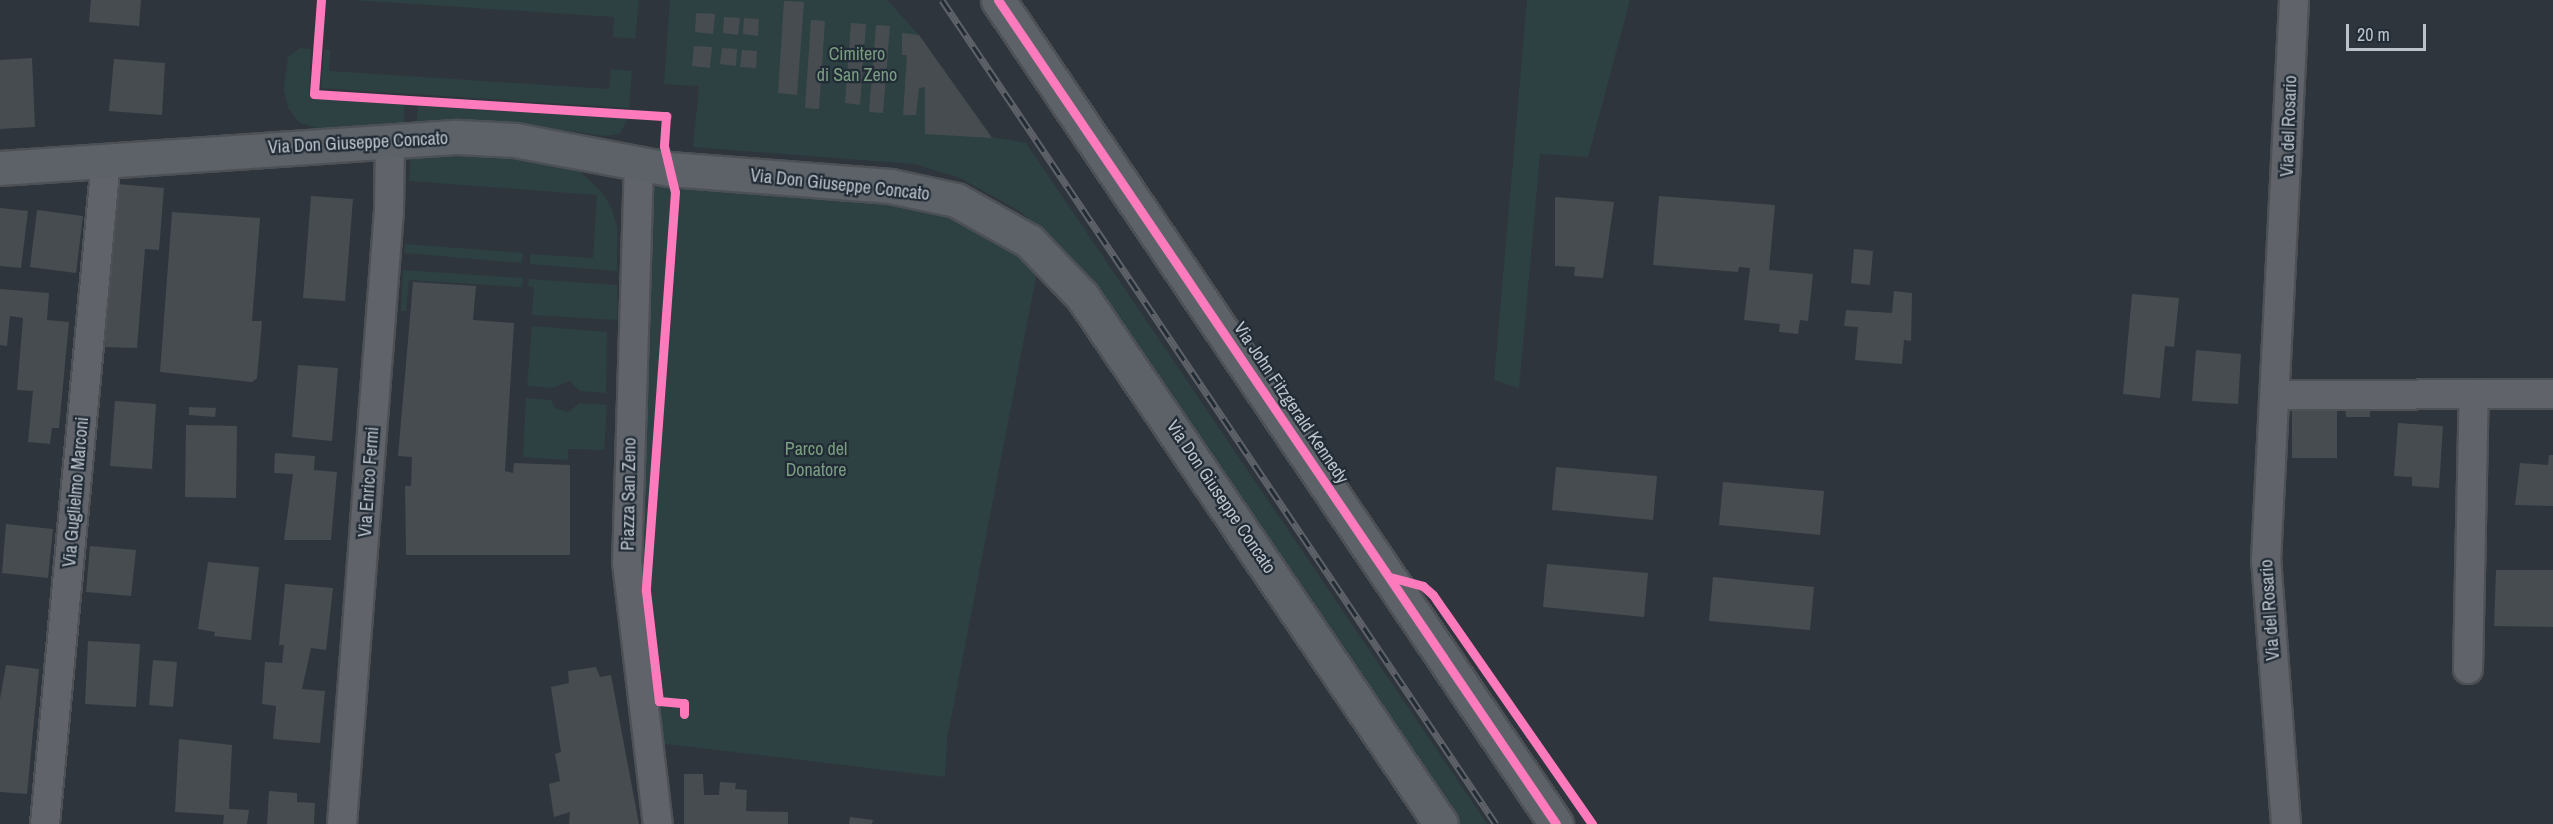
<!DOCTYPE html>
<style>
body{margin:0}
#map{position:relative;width:2553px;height:824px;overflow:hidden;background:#2f353c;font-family:"Archivo Narrow",sans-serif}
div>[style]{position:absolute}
.green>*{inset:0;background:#2d4142}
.building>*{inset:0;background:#474c51}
.roads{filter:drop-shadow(2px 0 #4d5156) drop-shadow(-2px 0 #4d5156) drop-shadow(0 2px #4d5156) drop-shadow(0 -2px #4d5156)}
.street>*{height:28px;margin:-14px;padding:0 14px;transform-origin:14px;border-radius:14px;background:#60646a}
.secondary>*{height:33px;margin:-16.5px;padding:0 16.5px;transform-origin:16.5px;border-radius:16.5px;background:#5d6268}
.rail>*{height:7px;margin-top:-3.5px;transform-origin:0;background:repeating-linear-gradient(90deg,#222c36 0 14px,#5e6268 0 28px);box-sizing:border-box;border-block:2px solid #5e6268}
.cycleway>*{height:9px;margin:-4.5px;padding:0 4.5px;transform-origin:4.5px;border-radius:4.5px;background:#fd7abc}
span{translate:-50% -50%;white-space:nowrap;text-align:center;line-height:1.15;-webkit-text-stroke:4.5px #222c36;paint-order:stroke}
.park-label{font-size:18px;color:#7b9e80}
.street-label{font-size:18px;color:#bbc2cb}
.scale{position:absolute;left:2346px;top:24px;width:80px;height:27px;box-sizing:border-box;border:3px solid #bbc2cb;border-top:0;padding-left:8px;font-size:18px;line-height:21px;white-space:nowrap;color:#bbc2cb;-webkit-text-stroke:4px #222c36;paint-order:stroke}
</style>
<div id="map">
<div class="green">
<div style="clip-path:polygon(353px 0,639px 0,635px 39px,613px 37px,614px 17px)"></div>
<div style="clip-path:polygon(670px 0,887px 0,919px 35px,992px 137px,1026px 143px,1487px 824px,1454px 824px,1069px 256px,1021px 212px,960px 178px,914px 164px,693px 147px,699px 86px,664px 84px)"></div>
<div style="clip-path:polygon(1527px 0,1630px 0,1588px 157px,1540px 154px,1519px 388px,1494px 380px)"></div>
<div style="clip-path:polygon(300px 48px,311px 49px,309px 98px,404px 105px,404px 125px,320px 129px,300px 123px,288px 108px,284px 89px,288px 57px)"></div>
<div style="clip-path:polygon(324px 49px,330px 50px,329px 71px,609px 89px,611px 69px,632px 71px,629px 108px,321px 88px)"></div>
<div style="clip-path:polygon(418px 106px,628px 119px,619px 134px,606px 136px,519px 124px,416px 123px)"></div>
<div style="clip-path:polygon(411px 153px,526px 156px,578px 170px,602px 192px,612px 209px,617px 227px,617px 271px,530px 264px,530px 254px,593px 258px,597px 195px,409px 181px)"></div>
<div style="clip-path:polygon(658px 182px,896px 198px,954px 212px,1038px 266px,947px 739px,945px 777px,658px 743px,663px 733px,636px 556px,650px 190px)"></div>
<div style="clip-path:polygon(405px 244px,523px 253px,522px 263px,404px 253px)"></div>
<div style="clip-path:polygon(403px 270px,523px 278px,522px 287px,409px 280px,406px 311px,401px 311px)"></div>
<div style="clip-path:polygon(529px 279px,617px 285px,617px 320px,532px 315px,534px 287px,528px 286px)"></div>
<div style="clip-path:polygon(532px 326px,607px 332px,606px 393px,580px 391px,570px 381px,552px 388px,527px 386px)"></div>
<div style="clip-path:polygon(526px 398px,551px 400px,555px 408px,568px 412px,580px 403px,607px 405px,604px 450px,568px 449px,568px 460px,523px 457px)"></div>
</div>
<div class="building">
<div style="clip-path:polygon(91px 0,141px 0,139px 26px,89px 22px)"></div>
<div style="clip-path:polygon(784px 1px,804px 2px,797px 95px,778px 93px)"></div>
<div style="clip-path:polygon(696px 13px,715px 14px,713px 34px,695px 32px)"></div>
<div style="clip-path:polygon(724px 17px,740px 18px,738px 35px,723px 33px)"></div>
<div style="clip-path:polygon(744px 18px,759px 19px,758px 36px,743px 34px)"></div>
<div style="clip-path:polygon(811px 20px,825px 21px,819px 109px,805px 108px)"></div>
<div style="clip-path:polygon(851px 23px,866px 24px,860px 105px,845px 103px)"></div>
<div style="clip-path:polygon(876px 25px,890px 26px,883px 113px,869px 112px)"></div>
<div style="clip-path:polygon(902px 33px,919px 35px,992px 138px,925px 134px,925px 87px,919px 88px,916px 115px,903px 115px,907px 55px,902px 55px)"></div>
<div style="clip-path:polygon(694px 46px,712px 47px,710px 68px,692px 66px)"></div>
<div style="clip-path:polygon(722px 48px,737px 49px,736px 66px,720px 64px)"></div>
<div style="clip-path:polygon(742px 50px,757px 51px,756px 68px,740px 67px)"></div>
<div style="clip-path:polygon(32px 58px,35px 127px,0 129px,0 60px)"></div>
<div style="clip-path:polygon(114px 59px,165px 63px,162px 115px,109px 111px)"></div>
<div style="clip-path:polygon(118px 184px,164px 188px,159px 250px,145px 249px,137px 348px,105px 347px)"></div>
<div style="clip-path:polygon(311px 196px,353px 199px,345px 301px,303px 298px)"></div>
<div style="clip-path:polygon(1659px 196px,1775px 205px,1769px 270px,1813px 274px,1808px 321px,1800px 320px,1798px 334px,1779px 332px,1780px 324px,1744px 320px,1750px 268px,1739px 267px,1738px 272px,1653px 265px)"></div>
<div style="clip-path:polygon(1555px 197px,1614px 202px,1603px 278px,1574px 276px,1575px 267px,1555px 266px)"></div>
<div style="clip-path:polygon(0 208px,28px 211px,21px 268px,0 266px)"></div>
<div style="clip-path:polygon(37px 210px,83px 216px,76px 273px,30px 267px)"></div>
<div style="clip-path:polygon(172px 212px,260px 218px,252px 321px,262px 321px,257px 378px,252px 382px,160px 372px)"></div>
<div style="clip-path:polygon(1854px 249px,1873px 251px,1870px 285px,1851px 283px)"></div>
<div style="clip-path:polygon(413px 282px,476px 286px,473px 320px,514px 323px,505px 471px,513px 473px,514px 463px,570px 465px,570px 555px,406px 555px,405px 486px,411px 486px,412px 457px,398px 456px)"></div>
<div style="clip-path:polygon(0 289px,49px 293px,47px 320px,69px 322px,59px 428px,52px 428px,50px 444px,28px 442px,33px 391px,17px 390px,23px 318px,10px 316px,7px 346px,0 345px)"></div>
<div style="clip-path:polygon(1894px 291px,1912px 293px,1911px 341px,1904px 340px,1902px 364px,1855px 360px,1858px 327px,1844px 326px,1846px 310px,1892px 313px)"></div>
<div style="clip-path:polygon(2132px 294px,2179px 298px,2174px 347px,2165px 346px,2160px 398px,2123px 394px)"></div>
<div style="clip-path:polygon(2196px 350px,2241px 354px,2238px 404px,2192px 401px)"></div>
<div style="clip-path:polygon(298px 365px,338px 368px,332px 441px,292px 437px)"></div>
<div style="clip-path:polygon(115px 401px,156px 404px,152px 469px,110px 466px)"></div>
<div style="clip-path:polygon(2345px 405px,2370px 405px,2370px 417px,2346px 417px)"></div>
<div style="clip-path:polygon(189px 407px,216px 408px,215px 417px,189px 415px)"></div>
<div style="clip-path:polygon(2292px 411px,2337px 411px,2337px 458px,2292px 458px)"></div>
<div style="clip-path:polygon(2398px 423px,2443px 426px,2439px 488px,2412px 486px,2412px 477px,2394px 476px)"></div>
<div style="clip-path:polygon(186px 425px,237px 426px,236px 498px,185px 497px)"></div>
<div style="clip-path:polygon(275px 453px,315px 456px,314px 470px,337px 472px,331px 540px,284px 540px,293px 474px,274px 473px)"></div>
<div style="clip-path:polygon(2549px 455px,2553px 455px,2553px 506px,2515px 505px,2520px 463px,2548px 465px)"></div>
<div style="clip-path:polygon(1556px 467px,1657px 476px,1653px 520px,1552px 510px)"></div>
<div style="clip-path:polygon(1723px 482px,1824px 491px,1820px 535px,1719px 525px)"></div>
<div style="clip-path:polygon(6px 524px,53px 529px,48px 578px,2px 573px)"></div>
<div style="clip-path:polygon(90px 546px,136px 550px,131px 596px,86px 592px)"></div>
<div style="clip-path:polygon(208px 562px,259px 567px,251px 640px,214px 636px,215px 632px,198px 629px)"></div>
<div style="clip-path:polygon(1547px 564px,1648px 573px,1644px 617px,1543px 607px)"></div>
<div style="clip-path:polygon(2496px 570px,2553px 570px,2553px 627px,2494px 626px)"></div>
<div style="clip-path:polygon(1713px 577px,1814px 587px,1810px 630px,1709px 621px)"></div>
<div style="clip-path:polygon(285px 584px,333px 588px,326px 650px,311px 648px,302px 689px,325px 691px,320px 743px,273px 739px,276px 706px,262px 704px,265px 662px,282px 663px,284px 645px,279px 645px)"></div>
<div style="clip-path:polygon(88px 641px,140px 644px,136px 707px,85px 704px)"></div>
<div style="clip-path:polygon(153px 660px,177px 662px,173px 707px,149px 705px)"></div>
<div style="clip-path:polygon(6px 665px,39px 669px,27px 794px,0 792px,0 699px)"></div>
<div style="clip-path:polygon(596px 667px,600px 677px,611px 675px,639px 824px,569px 824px,570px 812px,554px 817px,549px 784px,560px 781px,555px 754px,561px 752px,551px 687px,569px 683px,568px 671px)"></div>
<div style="clip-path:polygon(179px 739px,232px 745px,229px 809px,249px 810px,247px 824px,223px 824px,224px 815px,175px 812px)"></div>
<div style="clip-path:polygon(684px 774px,703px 774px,704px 795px,719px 795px,720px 782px,736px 783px,735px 789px,747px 790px,746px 811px,788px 812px,788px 824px,684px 824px)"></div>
<div style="clip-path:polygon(269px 791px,297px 793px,297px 802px,315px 803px,314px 824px,267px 824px)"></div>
<div style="clip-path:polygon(850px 817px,873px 820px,872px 824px,849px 824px)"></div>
</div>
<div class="roads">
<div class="street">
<div style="left:639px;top:162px;width:400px;rotate:91.7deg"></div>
<div style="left:627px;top:562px;width:264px;rotate:83.3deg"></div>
<div style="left:2275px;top:395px;width:278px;rotate:-0.2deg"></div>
<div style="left:2468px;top:669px;width:275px;rotate:-88.8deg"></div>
<div style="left:45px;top:824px;width:667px;rotate:-84.75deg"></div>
<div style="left:342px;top:824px;width:615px;rotate:-85.62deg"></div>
<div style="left:389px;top:211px;width:71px;rotate:-89.2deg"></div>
<div style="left:2286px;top:824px;width:264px;rotate:-94.3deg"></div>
<div style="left:2266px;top:561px;width:562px;rotate:-87.14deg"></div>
</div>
<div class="secondary">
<div style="left:998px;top:0;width:995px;rotate:55.89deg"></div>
<div style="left:0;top:168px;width:459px;rotate:-3.9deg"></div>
<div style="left:458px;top:137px;width:57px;rotate:3deg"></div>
<div style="left:515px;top:140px;width:157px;rotate:10.7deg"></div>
<div style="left:669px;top:169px;width:222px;rotate:4.4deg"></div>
<div style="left:890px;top:186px;width:67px;rotate:12deg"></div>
<div style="left:956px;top:200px;width:84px;rotate:29.3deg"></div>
<div style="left:1029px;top:241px;width:76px;rotate:46.1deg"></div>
<div style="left:1082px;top:296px;width:638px;rotate:55.79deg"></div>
</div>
</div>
<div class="rail">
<div style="left:942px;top:0;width:993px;rotate:56.09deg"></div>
</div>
<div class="cycleway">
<div style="left:321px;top:0;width:94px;rotate:94.3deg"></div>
<div style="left:314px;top:94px;width:353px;rotate:3.6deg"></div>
<div style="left:666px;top:116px;width:30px;rotate:94deg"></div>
<div style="left:664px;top:146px;width:47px;rotate:76.6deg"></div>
<div style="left:675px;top:192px;width:400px;rotate:94.2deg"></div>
<div style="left:646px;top:591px;width:111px;rotate:83.3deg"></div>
<div style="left:659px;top:701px;width:25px;rotate:5deg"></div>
<div style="left:684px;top:703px;width:11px;rotate:90deg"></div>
<div style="left:998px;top:0;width:995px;rotate:55.89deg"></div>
<div style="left:1390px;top:577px;width:34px;rotate:15deg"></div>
<div style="left:1423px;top:586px;width:13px;rotate:42deg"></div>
<div style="left:1433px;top:595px;width:279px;rotate:55.2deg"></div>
</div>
<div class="park-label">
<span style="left:857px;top:65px">Cimitero<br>di San Zeno</span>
<span style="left:816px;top:460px">Parco del<br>Donatore</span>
</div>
<div class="street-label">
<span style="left:2289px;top:126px;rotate:-88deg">Via del Rosario</span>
<span style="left:358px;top:143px;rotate:-3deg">Via Don Giuseppe Concato</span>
<span style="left:840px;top:185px;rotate:6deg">Via Don Giuseppe Concato</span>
<span style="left:1291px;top:403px;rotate:56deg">Via John Fitzgerald Kennedy</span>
<span style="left:369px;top:482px;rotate:-86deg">Via Enrico Fermi</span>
<span style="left:76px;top:492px;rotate:-85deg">Via Guglielmo Marconi</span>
<span style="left:629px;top:494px;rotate:-89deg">Piazza San Zeno</span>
<span style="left:1221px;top:497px;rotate:56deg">Via Don Giuseppe Concato</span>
<span style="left:2270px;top:610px;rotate:-94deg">Via del Rosario</span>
</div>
<div class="scale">20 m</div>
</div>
